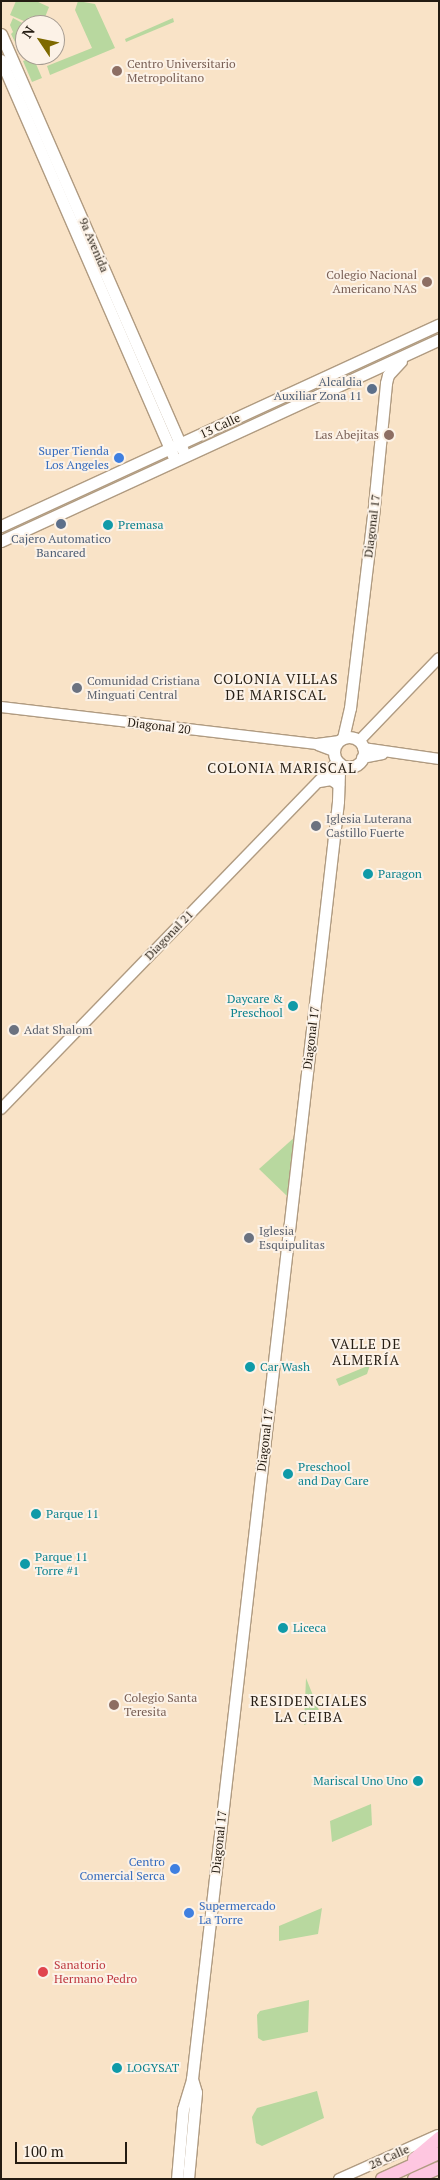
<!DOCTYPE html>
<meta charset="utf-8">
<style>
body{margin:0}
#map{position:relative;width:440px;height:2180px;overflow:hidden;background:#f9e3c7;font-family:"PT Serif",serif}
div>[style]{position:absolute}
.green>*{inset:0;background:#b8d89f}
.roads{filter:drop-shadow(1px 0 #b09b81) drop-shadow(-1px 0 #b09b81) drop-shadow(0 1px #b09b81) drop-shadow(0 -1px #b09b81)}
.tertiary>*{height:10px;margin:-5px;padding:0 5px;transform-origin:5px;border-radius:5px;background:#fff}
.secondary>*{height:11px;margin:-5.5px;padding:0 5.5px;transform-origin:5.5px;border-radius:5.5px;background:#fff}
.secondary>.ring{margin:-5.5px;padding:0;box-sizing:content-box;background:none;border:11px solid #fff;border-radius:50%}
.trunk>*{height:12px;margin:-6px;padding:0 6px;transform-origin:6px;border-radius:6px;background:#fec6e0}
.dots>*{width:14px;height:14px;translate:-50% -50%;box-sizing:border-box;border:2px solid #fcf2e7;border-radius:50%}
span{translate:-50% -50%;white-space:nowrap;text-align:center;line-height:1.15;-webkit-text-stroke:4px #fcf2e7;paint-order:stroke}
.education-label{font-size:12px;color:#785e54}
.left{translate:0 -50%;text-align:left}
.right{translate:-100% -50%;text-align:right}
.street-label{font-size:12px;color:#241c12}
.service-label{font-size:12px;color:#4e5e75}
.shop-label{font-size:12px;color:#366cbe}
.culture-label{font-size:12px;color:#0d838f}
.worship-label{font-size:12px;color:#5b616d}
.health-label{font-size:12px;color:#be3a42}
.neighbourhood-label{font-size:14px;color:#241c12;letter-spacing:1px}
.frame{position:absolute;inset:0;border:2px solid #241c12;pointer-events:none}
.north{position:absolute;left:15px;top:15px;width:50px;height:50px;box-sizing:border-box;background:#fcf2e7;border:1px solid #a69c92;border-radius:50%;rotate:304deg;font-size:14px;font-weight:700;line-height:20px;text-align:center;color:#241c12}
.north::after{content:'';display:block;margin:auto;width:18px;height:22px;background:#7e6900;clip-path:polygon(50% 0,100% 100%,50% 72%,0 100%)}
.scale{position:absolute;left:15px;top:2142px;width:112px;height:22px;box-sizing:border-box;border:2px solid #241c12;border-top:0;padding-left:6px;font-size:15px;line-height:18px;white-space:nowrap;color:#241c12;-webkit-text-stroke:4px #fcf2e7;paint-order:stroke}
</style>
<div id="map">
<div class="green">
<div style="clip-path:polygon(16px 1px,36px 1px,49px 7px,42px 25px,33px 25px,10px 15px)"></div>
<div style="clip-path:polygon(78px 1px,95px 4px,115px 48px,50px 75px,47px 66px,92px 48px,75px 10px)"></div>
<div style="clip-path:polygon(13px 18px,26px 25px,25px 43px,23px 41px,17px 46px,11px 34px,13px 32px,10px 25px)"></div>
<div style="clip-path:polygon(173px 18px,174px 22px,126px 42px,125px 39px)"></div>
<div style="clip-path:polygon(33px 57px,42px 78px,32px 82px,23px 61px)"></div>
<div style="clip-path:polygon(296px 1136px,287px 1196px,259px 1169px)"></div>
<div style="clip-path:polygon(370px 1365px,367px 1374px,339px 1386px,336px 1379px)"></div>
<div style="clip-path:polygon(306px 1678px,322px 1718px,304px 1725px)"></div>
<div style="clip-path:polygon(371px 1804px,372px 1825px,332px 1842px,330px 1821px)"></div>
<div style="clip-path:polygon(322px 1908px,318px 1934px,279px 1941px,279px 1926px)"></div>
<div style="clip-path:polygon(309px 2000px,308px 2032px,263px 2041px,258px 2038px,257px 2015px,260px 2011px)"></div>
<div style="clip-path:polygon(317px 2091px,324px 2118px,262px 2146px,256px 2143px,252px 2117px,257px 2108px)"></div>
</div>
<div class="roads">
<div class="tertiary">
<div style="left:1px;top:707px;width:318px;rotate:6.7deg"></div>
<div style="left:317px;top:744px;width:21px;rotate:-8deg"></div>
<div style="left:359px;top:741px;width:115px;rotate:-46.1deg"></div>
<div style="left:318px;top:745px;width:17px;rotate:21deg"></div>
<div style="left:363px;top:748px;width:77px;rotate:8.2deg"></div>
<div style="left:362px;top:758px;width:21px;rotate:-11deg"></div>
<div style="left:1px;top:1109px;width:484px;rotate:-45.9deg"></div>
<div style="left:339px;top:2179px;width:108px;rotate:-24deg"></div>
</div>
<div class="secondary">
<div style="left:1px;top:34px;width:454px;rotate:66.4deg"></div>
<div style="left:1px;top:60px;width:431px;rotate:66.5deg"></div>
<div style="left:1px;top:526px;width:482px;rotate:-24.7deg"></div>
<div style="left:1px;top:541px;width:482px;rotate:-24.7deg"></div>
<div class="ring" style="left:334px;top:737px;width:19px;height:19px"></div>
<div style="left:343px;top:738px;width:31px;rotate:-77deg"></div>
<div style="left:350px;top:708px;width:193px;rotate:-83.2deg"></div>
<div style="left:373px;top:516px;width:134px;rotate:-84.4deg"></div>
<div style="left:386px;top:383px;width:8px;rotate:-76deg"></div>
<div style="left:388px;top:375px;width:19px;rotate:-47deg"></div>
<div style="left:319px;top:781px;width:12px;rotate:-9deg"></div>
<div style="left:331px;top:779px;width:9px;rotate:36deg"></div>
<div style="left:177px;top:2179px;width:70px;rotate:-85.1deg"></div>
<div style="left:183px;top:2109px;width:31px;rotate:-73deg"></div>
<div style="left:192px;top:2079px;width:1286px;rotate:-83.48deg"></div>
<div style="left:338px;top:801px;width:38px;rotate:-88deg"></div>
<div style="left:188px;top:2179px;width:87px;rotate:-84.7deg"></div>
<div style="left:196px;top:2092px;width:14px;rotate:-107deg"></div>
</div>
<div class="trunk">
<div style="left:414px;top:2159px;width:33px;rotate:-40deg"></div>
<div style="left:382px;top:2179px;width:63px;rotate:-24.5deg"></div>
<div style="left:414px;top:2179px;width:27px;rotate:-24deg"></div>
</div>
</div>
<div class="dots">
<div style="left:117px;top:71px;background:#8d6e63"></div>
<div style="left:427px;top:282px;background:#8d6e63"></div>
<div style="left:372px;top:389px;background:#5c6f8a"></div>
<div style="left:389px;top:435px;background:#8d6e63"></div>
<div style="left:119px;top:458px;background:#3f7fe0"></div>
<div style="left:61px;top:524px;background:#5c6f8a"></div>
<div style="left:108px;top:525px;background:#0f9aa8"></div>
<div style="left:77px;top:688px;background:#6b7280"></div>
<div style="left:316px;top:826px;background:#6b7280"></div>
<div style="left:368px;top:874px;background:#0f9aa8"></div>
<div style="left:293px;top:1006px;background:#0f9aa8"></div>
<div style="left:14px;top:1030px;background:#6b7280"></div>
<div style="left:249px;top:1238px;background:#6b7280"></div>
<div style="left:250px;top:1367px;background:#0f9aa8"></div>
<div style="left:288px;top:1474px;background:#0f9aa8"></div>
<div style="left:36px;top:1514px;background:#0f9aa8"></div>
<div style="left:25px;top:1564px;background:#0f9aa8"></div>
<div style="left:283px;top:1628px;background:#0f9aa8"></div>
<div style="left:114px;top:1705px;background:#8d6e63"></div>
<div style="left:418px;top:1781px;background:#0f9aa8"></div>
<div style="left:175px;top:1869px;background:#3f7fe0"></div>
<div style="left:189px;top:1913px;background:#3f7fe0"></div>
<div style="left:43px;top:1972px;background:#e0444e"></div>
<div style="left:117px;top:2068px;background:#0f9aa8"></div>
</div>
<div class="education-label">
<span class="left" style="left:127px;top:71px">Centro Universitario<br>Metropolitano</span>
<span class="right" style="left:417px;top:282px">Colegio Nacional<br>Americano NAS</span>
<span class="right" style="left:379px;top:435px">Las Abejitas</span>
<span class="left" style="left:124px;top:1705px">Colegio Santa<br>Teresita</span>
</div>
<div class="street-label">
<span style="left:94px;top:245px;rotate:67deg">9a Avenida</span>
<span style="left:220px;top:426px;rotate:-25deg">13 Calle</span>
<span style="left:372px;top:526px;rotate:-83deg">Diagonal 17</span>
<span style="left:159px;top:726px;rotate:7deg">Diagonal 20</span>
<span style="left:169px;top:935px;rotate:-46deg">Diagonal 21</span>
<span style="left:311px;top:1038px;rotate:-83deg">Diagonal 17</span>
<span style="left:265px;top:1440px;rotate:-83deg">Diagonal 17</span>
<span style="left:219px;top:1842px;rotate:-84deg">Diagonal 17</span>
<span style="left:389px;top:2157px;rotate:-24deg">28 Calle</span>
</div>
<div class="service-label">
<span class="right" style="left:362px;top:389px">Alcaldia<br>Auxiliar Zona 11</span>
<span style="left:61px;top:546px">Cajero Automatico<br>Bancared</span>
</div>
<div class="shop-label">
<span class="right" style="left:109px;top:458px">Super Tienda<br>Los Angeles</span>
<span class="right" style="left:165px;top:1869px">Centro<br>Comercial Serca</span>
<span class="left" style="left:199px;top:1913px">Supermercado<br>La Torre</span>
</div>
<div class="culture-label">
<span class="left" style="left:118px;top:525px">Premasa</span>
<span class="left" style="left:378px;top:874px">Paragon</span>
<span class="right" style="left:283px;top:1006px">Daycare &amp;<br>Preschool</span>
<span class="left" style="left:260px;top:1367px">Car Wash</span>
<span class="left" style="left:298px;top:1474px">Preschool<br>and Day Care</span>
<span class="left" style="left:46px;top:1514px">Parque 11</span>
<span class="left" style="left:35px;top:1564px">Parque 11<br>Torre #1</span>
<span class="left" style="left:293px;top:1628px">Liceca</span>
<span class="right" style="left:408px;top:1781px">Mariscal Uno Uno</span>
<span class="left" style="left:127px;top:2068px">LOGYSAT</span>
</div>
<div class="worship-label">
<span class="left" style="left:87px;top:688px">Comunidad Cristiana<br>Minguati Central</span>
<span class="left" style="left:326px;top:826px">Iglesia Luterana<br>Castillo Fuerte</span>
<span class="left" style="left:24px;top:1030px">Adat Shalom</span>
<span class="left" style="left:259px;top:1238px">Iglesia<br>Esquipulitas</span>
</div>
<div class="health-label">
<span class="left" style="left:54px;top:1972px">Sanatorio<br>Hermano Pedro</span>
</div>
<div class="neighbourhood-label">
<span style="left:276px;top:687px">COLONIA VILLAS<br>DE MARISCAL</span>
<span style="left:282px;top:768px">COLONIA MARISCAL</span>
<span style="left:366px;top:1352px">VALLE DE<br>ALMERÍA</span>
<span style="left:309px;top:1709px">RESIDENCIALES<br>LA CEIBA</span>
</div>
<div class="frame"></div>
<div class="north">N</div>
<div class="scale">100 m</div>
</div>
